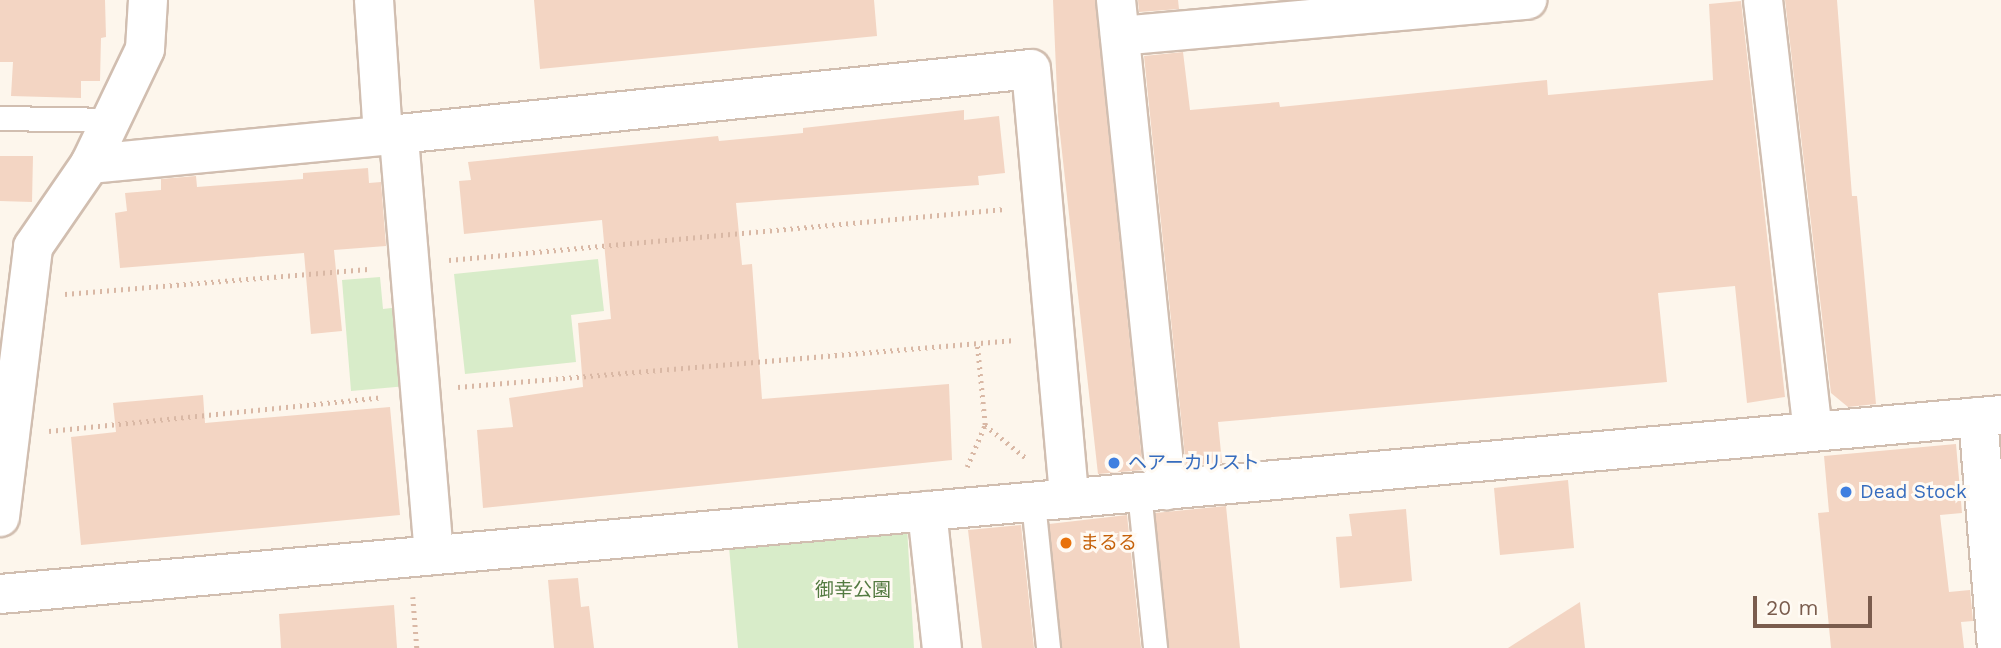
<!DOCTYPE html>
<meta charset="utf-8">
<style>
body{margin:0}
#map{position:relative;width:2001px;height:648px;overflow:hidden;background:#fdf6ec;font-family:"Work Sans","Noto Sans JP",sans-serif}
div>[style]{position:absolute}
.green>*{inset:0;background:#d8ecc9}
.building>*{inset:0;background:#f3d5c3}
.path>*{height:4.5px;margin-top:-2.25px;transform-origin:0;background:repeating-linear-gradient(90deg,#d9b8a5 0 2px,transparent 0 7px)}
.roads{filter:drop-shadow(2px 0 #d1beb0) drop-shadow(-2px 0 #d1beb0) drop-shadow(0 2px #d1beb0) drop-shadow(0 -2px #d1beb0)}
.lane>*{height:23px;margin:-11.5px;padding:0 11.5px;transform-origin:11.5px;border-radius:11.5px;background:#fff}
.street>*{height:38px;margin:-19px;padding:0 19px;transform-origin:19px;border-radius:19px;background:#fff}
.dots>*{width:19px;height:19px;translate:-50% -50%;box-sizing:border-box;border:4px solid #fffaf3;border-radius:50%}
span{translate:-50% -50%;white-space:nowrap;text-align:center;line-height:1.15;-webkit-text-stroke:6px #fffaf3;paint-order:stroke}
.shop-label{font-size:19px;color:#366cbe}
.left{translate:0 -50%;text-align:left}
.food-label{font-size:19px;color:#c56008}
.park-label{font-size:19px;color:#537a41}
.scale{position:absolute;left:1753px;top:596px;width:119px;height:32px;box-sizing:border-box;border:4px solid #7a5c4d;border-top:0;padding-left:9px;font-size:21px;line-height:24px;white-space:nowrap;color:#7a5c4d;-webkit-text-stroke:5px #fffaf3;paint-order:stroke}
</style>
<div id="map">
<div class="green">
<div style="clip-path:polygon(598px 259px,604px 311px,571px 315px,576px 362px,465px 374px,454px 274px)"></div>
<div style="clip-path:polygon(380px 277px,383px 309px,400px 307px,407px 386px,351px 391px,342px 280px)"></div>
<div style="clip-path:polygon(907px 527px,914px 648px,738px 648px,729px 547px)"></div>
</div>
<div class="building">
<div style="clip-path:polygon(0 0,105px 0,106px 37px,101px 38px,100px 81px,81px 81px,81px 98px,11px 96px,13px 62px,0 62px)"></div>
<div style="clip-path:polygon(534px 0,874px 0,877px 36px,540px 69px)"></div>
<div style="clip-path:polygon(1053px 0,1095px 0,1143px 470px,1098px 474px,1058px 116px)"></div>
<div style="clip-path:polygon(1138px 0,1178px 0,1179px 9px,1139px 12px)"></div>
<div style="clip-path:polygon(1785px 0,1837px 0,1852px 196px,1857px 196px,1876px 404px,1848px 407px,1831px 393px)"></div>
<div style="clip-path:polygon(1741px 1px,1785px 397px,1747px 403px,1735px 286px,1658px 293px,1667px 382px,1218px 422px,1222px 463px,1186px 466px,1144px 56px,1183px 52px,1190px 110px,1279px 102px,1280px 107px,1547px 80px,1548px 95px,1713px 80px,1709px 4px)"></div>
<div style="clip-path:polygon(964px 110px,964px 120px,999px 116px,1005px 173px,978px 176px,979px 185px,736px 203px,742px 265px,752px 264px,762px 399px,949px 384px,952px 460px,483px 508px,477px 430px,513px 427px,509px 398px,583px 387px,578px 323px,611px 319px,602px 220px,464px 234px,459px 181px,471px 180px,468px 162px,718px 136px,719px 141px,803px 133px,803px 128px)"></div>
<div style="clip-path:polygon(0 156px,33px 156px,32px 202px,0 201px)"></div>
<div style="clip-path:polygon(368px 168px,369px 183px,381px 182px,386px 246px,334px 250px,342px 331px,311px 334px,304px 253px,120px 268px,115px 213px,127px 211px,125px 193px,161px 190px,161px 179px,196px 176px,197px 187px,303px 179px,303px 173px)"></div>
<div style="clip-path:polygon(203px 395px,205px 423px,390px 407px,400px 515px,81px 545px,71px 437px,116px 432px,113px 403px)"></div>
<div style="clip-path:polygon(1956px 444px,1962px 513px,1940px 515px,1949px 592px,1970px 590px,1973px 621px,1961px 622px,1964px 648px,1831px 648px,1818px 513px,1829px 512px,1824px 456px)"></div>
<div style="clip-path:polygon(1568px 480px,1574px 548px,1500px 555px,1494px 488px)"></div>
<div style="clip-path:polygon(1226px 506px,1240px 648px,1169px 648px,1155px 513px)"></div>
<div style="clip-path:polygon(1406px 509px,1412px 581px,1340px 588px,1336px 537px,1352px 536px,1349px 514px)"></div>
<div style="clip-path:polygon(1127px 515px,1141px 648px,1062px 648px,1049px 524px)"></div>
<div style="clip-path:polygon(1021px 525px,1034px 648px,982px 648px,968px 530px)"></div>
<div style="clip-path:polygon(578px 578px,581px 607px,589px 606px,594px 648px,554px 648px,548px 580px)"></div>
<div style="clip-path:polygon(1580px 602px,1585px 648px,1508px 648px)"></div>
<div style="clip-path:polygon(394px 605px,397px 648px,281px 648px,279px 614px)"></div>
</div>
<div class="path">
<div style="left:449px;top:260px;width:558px;rotate:-5.24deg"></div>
<div style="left:65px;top:294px;width:307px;rotate:-4.7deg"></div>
<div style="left:458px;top:387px;width:559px;rotate:-4.82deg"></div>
<div style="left:985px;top:425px;width:53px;rotate:38.8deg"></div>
<div style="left:49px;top:431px;width:335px;rotate:-5.8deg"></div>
<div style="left:967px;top:467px;width:46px;rotate:-66.8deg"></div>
<div style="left:985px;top:425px;width:82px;rotate:-95.6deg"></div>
<div style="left:413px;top:597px;width:51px;rotate:85.5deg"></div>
</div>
<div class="roads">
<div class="lane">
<div style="left:0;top:118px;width:111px;rotate:1deg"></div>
<div style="left:1139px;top:492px;width:157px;rotate:84.1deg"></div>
<div style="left:1033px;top:502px;width:147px;rotate:84.1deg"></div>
</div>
<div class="street">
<div style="left:374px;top:0;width:135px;rotate:86.2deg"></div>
<div style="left:1116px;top:0;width:493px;rotate:84.1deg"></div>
<div style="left:1763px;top:0;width:434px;rotate:83.4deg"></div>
<div style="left:1120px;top:36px;width:409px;rotate:-5.1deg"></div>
<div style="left:90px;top:164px;width:310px;rotate:-5.5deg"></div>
<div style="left:1978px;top:417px;width:232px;rotate:85.3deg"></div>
<div style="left:927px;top:511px;width:138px;rotate:83.8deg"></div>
<div style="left:0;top:517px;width:272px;rotate:-83deg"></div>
<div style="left:33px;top:247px;width:101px;rotate:-55.5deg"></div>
<div style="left:90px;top:164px;width:127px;rotate:-64.4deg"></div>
<div style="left:145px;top:49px;width:49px;rotate:-86.5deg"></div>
<div style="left:434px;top:555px;width:422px;rotate:-94.8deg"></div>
<div style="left:399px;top:134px;width:635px;rotate:-5.87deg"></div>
<div style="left:1031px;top:69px;width:431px;rotate:84.9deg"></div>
<div style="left:0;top:594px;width:2009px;rotate:-5.11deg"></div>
</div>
</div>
<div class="dots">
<div style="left:1114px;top:463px;background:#3f7fe0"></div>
<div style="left:1846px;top:492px;background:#3f7fe0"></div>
<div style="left:1066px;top:543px;background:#e8710a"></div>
</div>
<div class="shop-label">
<span class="left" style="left:1128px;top:463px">ヘアーカリスト</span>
<span class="left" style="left:1860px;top:492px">Dead Stock</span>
</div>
<div class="food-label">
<span class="left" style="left:1080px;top:543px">まるる</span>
</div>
<div class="park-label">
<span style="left:853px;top:590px">御幸公園</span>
</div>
<div class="scale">20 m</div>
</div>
